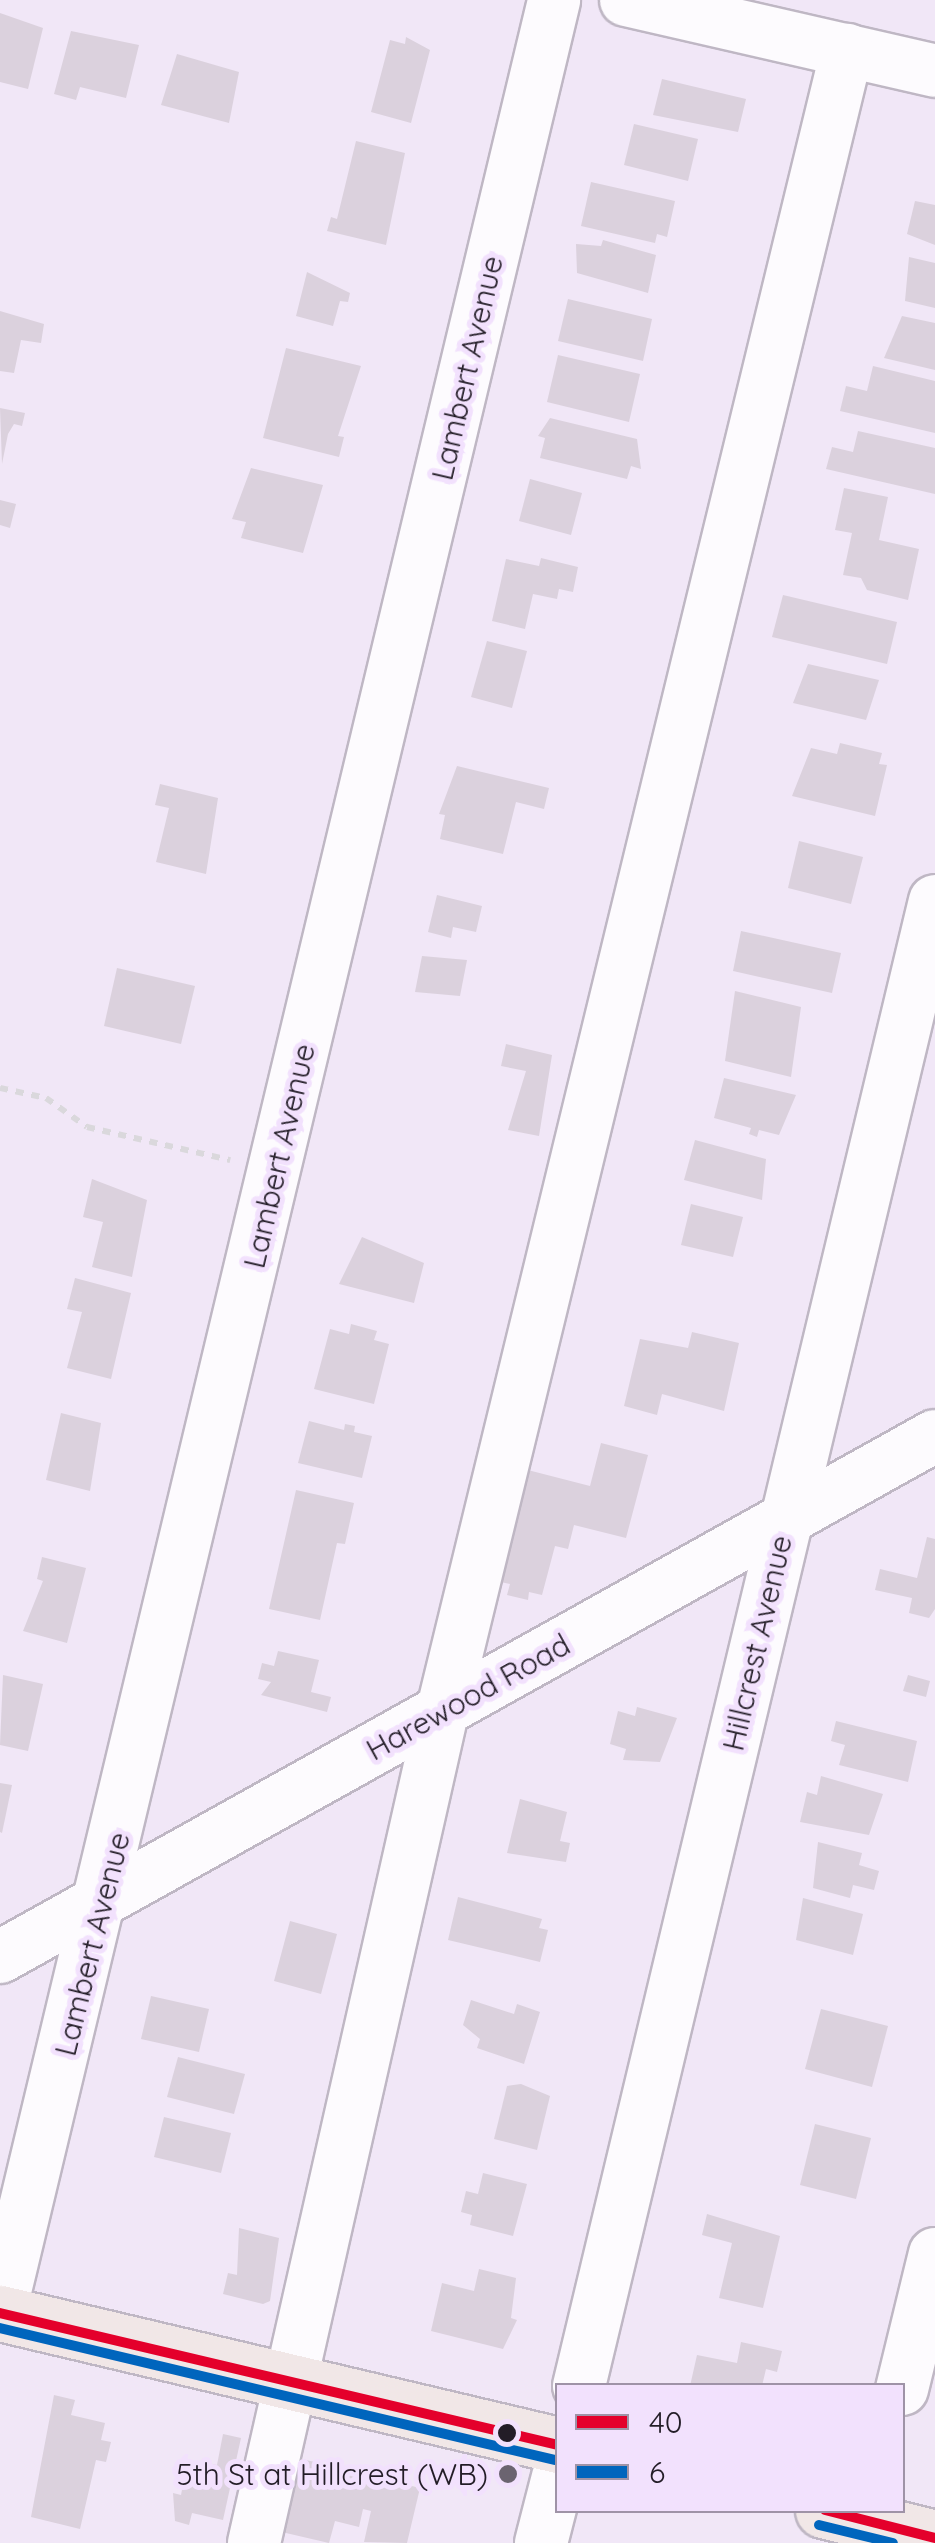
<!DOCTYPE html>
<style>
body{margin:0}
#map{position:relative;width:935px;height:2543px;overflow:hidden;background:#f1e7f7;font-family:Quicksand,sans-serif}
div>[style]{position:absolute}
.building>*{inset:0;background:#dbd1dd}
.path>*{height:6px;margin-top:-3px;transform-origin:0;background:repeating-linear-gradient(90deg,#dad8dc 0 8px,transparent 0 16px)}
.roads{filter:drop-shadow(2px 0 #bfb7c4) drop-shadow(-2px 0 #bfb7c4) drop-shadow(0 2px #bfb7c4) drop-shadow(0 -2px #bfb7c4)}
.minor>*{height:52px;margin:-26px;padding:0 26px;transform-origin:26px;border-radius:26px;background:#fdfbfe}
.major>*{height:55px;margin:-27.5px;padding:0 27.5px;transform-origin:27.5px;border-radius:27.5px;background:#f1e7e7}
.bus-1>*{height:10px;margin:-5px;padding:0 5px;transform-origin:5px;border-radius:5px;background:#e4002b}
.bus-2>*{height:10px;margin:-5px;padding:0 5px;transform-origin:5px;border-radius:5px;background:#0065bd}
.dots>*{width:28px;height:28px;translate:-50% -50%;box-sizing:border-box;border:5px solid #f2e1fd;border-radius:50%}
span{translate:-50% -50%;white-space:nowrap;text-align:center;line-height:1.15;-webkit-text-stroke:10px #f2e1fd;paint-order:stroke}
.street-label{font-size:30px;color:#231d27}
.poi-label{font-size:30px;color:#231d27}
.right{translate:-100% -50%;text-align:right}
.legend{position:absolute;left:555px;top:2383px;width:350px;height:130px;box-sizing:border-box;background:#f2e1fd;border:2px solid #9f93a7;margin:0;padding:12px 18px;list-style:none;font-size:30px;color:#231d27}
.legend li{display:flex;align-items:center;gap:20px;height:50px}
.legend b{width:50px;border:2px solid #9f93a7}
</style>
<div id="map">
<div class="building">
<div style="clip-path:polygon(0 13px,43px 28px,28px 89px,0 82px)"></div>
<div style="clip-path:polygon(71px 31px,139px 45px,126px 98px,80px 87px,76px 100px,54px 94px)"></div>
<div style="clip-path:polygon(406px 37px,430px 50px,411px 123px,371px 112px,390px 40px,405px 44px)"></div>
<div style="clip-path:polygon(177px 54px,239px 72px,229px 123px,161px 105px)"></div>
<div style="clip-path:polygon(662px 79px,746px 99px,738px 132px,653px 115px)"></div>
<div style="clip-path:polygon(634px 124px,698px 139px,688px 181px,624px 165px)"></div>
<div style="clip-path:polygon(356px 141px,405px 153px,386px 245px,327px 231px,331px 217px,337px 219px)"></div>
<div style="clip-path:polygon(591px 182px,675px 201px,667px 237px,657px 234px,655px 243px,581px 226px)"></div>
<div style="clip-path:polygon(915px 201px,935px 205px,935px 245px,907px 234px)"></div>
<div style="clip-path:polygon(603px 240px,656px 255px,648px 293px,577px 273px,576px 244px,601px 246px)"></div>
<div style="clip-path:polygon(909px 257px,935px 263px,935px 308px,905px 301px)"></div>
<div style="clip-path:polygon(307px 272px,350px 293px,348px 302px,340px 301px,333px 326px,296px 316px)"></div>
<div style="clip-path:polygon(568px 299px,652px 319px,643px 361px,558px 341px)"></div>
<div style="clip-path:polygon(0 311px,44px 324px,41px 343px,21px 340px,14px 373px,0 371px)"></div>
<div style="clip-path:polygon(902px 316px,935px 323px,935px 370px,884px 358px)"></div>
<div style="clip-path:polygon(286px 348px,361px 366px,338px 436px,344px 437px,339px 457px,263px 438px)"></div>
<div style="clip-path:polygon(558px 355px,640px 374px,629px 422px,547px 402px)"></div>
<div style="clip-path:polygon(873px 366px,935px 381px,935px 433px,840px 411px,846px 386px,867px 391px)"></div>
<div style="clip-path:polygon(0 408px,25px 413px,22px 426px,14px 424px,8px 434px,2px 464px)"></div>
<div style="clip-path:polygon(550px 418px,637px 439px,641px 469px,631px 466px,627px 479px,540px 458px,545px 438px,538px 436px)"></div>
<div style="clip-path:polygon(858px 431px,935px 448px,935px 494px,826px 469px,832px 447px,853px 452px)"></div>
<div style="clip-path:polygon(251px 468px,323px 485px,303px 553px,241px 538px,246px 522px,232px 519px)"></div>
<div style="clip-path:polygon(530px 479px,582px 493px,571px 535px,519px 521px)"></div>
<div style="clip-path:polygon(844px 488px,888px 497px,879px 540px,919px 549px,908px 600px,867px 590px,861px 578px,843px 575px,852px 533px,835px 530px)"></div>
<div style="clip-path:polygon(0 500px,16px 504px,10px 528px,0 525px)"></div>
<div style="clip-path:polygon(541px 558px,578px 567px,573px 592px,559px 589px,557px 599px,533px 594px,525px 629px,492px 621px,506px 559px,539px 566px)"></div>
<div style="clip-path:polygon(783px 595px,897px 622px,887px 664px,772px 637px)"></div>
<div style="clip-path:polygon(487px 641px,527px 651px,512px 708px,471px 697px)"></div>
<div style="clip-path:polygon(808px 664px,879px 680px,866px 720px,793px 703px)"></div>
<div style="clip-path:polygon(840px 743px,882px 753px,879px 764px,887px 765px,875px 816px,792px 796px,811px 748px,837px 754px)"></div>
<div style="clip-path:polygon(457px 766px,549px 788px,544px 809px,516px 802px,503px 854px,440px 839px,445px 815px,439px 814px)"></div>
<div style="clip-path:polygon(160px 784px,218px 798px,206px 874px,156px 862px,169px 808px,155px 805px)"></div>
<div style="clip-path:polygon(799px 841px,863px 857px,851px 904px,788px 888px)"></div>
<div style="clip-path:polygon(437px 895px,482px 906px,476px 932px,453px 927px,451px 938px,428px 932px)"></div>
<div style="clip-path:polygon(741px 931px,841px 953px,832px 993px,733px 971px)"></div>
<div style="clip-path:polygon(422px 956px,467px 960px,460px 996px,415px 992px)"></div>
<div style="clip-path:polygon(117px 968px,195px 986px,181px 1044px,104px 1026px)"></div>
<div style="clip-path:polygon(735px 991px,801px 1007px,791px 1077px,725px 1061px)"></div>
<div style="clip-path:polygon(506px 1044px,552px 1055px,539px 1136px,508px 1130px,526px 1071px,501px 1066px)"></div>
<div style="clip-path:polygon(724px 1078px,796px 1095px,779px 1135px,759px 1130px,757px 1137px,749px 1134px,751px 1128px,714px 1118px)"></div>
<div style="clip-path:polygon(695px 1140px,766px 1159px,762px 1200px,684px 1180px)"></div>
<div style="clip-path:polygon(92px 1179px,147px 1200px,132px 1277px,92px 1267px,103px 1222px,83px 1217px)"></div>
<div style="clip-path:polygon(691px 1204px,743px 1217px,733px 1257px,681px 1245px)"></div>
<div style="clip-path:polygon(362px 1237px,424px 1263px,414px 1303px,339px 1284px)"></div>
<div style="clip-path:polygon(75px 1278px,131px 1293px,111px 1379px,67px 1368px,82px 1312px,67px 1309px)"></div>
<div style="clip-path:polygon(351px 1324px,377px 1331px,374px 1340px,389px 1344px,374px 1404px,314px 1389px,330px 1329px,349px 1334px)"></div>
<div style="clip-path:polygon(692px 1332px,739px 1343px,724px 1411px,662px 1394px,657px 1415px,624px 1406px,640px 1339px,688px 1348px)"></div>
<div style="clip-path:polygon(61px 1413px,101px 1423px,90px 1491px,46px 1480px)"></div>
<div style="clip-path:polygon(309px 1421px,344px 1430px,345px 1424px,355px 1426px,354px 1432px,372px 1436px,362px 1478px,298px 1463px)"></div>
<div style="clip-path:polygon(601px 1443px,648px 1455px,626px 1538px,574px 1525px,568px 1549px,555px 1546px,542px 1595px,529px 1592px,528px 1600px,507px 1595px,510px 1584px,491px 1580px,520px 1468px,590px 1486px)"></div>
<div style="clip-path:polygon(296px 1490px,354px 1503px,345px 1544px,337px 1543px,320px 1620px,269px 1609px)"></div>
<div style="clip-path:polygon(927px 1537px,935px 1539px,935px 1609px,929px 1618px,909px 1613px,912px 1598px,875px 1590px,880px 1569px,917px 1578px)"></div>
<div style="clip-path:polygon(42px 1557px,86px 1568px,67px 1643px,23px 1631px,43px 1581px,37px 1579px)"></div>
<div style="clip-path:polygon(278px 1651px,319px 1660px,311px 1692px,331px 1697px,327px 1712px,261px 1695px,271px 1682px,258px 1679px,262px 1663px,274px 1666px)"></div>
<div style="clip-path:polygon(3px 1675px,43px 1684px,28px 1751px,0 1745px)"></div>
<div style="clip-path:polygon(908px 1675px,930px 1681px,926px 1697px,903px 1691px)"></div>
<div style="clip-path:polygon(637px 1707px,677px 1718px,660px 1762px,623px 1760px,626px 1749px,610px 1744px,618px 1711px,635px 1716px)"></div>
<div style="clip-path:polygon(836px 1721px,917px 1741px,908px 1782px,839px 1765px,845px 1745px,831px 1741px)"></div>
<div style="clip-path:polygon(821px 1776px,883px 1794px,869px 1835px,800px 1822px,807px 1792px,817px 1795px)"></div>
<div style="clip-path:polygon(0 1783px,12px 1785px,2px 1833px,0 1832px)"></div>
<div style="clip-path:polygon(520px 1799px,567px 1812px,560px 1841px,570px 1843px,566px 1862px,507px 1853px)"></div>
<div style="clip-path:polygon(818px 1842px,862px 1853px,859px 1865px,879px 1871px,874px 1890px,853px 1885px,850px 1898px,813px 1888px)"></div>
<div style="clip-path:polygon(458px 1897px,542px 1919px,539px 1928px,548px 1930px,540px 1962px,448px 1940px)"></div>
<div style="clip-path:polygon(803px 1898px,863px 1914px,853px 1955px,796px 1940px)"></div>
<div style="clip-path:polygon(290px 1921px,337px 1934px,321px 1994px,274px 1981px)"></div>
<div style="clip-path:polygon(151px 1996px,209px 2009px,199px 2052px,141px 2039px)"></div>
<div style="clip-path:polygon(471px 2000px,514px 2014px,517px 2004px,540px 2012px,524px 2064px,477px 2048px,480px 2039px,463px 2025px)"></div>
<div style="clip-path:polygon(821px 2009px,888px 2026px,872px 2087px,805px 2069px)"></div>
<div style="clip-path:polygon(178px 2057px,245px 2074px,234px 2114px,167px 2097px)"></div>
<div style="clip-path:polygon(521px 2084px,550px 2096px,537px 2150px,494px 2139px,507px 2086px)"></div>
<div style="clip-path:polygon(164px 2117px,231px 2133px,221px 2173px,154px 2157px)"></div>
<div style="clip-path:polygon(815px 2124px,871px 2138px,856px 2199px,800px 2185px)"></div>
<div style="clip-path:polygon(483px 2173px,527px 2184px,513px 2236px,470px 2225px,472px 2215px,461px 2212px,466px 2191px,478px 2194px)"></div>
<div style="clip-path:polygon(707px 2214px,780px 2236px,763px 2308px,719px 2298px,732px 2243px,702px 2235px)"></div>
<div style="clip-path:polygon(239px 2228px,279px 2238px,270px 2301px,263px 2304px,223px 2294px,228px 2273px,237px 2275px)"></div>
<div style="clip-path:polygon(479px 2269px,516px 2278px,511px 2318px,517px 2320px,503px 2349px,431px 2331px,442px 2283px,474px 2291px)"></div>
<div style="clip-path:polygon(741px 2342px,782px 2351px,777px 2372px,766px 2369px,762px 2386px,690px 2386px,697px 2355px,737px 2363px)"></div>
<div style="clip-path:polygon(54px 2395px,75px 2400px,71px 2415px,105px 2423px,101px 2440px,111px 2442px,106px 2462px,96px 2460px,80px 2529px,31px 2517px)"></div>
<div style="clip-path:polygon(223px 2434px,241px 2438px,223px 2520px,192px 2513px,189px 2525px,175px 2521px,173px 2493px,181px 2495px,186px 2469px,202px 2473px,204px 2462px,217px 2465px)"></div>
<div style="clip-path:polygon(290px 2456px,420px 2488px,407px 2543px,364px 2542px,371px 2511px,363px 2509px,359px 2527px,335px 2521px,329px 2543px,273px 2530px)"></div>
</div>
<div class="path">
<div style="left:0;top:1088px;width:47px;rotate:12.3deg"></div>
<div style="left:46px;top:1098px;width:50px;rotate:35.3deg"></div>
<div style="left:87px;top:1127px;width:147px;rotate:13deg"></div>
</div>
<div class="roads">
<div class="minor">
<div style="left:626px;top:0;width:317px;rotate:12.9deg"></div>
<div style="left:0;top:1957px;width:1070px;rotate:-29.13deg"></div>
<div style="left:0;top:2312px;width:2377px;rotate:-76.52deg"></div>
<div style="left:579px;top:2386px;width:1527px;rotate:-76.52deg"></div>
<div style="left:902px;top:2389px;width:139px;rotate:-76.3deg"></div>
<div style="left:254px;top:2543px;width:851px;rotate:-77.24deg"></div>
<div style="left:442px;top:1713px;width:1712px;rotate:-76.31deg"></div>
<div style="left:541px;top:2543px;width:68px;rotate:-75.6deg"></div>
</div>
<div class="major">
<div style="left:0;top:2313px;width:573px;rotate:13.31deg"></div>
<div style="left:823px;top:2510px;width:115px;rotate:14deg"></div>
</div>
</div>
<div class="bus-1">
<div style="left:0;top:2313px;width:573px;rotate:13.31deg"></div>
<div style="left:825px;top:2510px;width:114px;rotate:14.3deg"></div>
</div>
<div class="bus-2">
<div style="left:0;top:2328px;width:570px;rotate:13.38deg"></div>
<div style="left:819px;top:2525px;width:76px;rotate:13.7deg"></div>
</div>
<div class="dots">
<div style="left:507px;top:2433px;background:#231d27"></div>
<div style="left:508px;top:2474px;background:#6b6470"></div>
</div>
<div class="street-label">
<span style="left:467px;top:368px;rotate:-77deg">Lambert Avenue</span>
<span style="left:279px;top:1156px;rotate:-77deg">Lambert Avenue</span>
<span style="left:757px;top:1643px;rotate:-77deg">Hillcrest Avenue</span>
<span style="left:468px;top:1697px;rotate:-29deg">Harewood Road</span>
<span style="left:92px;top:1944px;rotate:-76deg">Lambert Avenue</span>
</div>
<div class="poi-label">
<span class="right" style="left:488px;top:2474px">5th St at Hillcrest (WB)</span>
</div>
<ul class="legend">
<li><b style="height:12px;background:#e4002b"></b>40</li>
<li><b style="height:12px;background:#0065bd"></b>6</li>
</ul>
</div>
